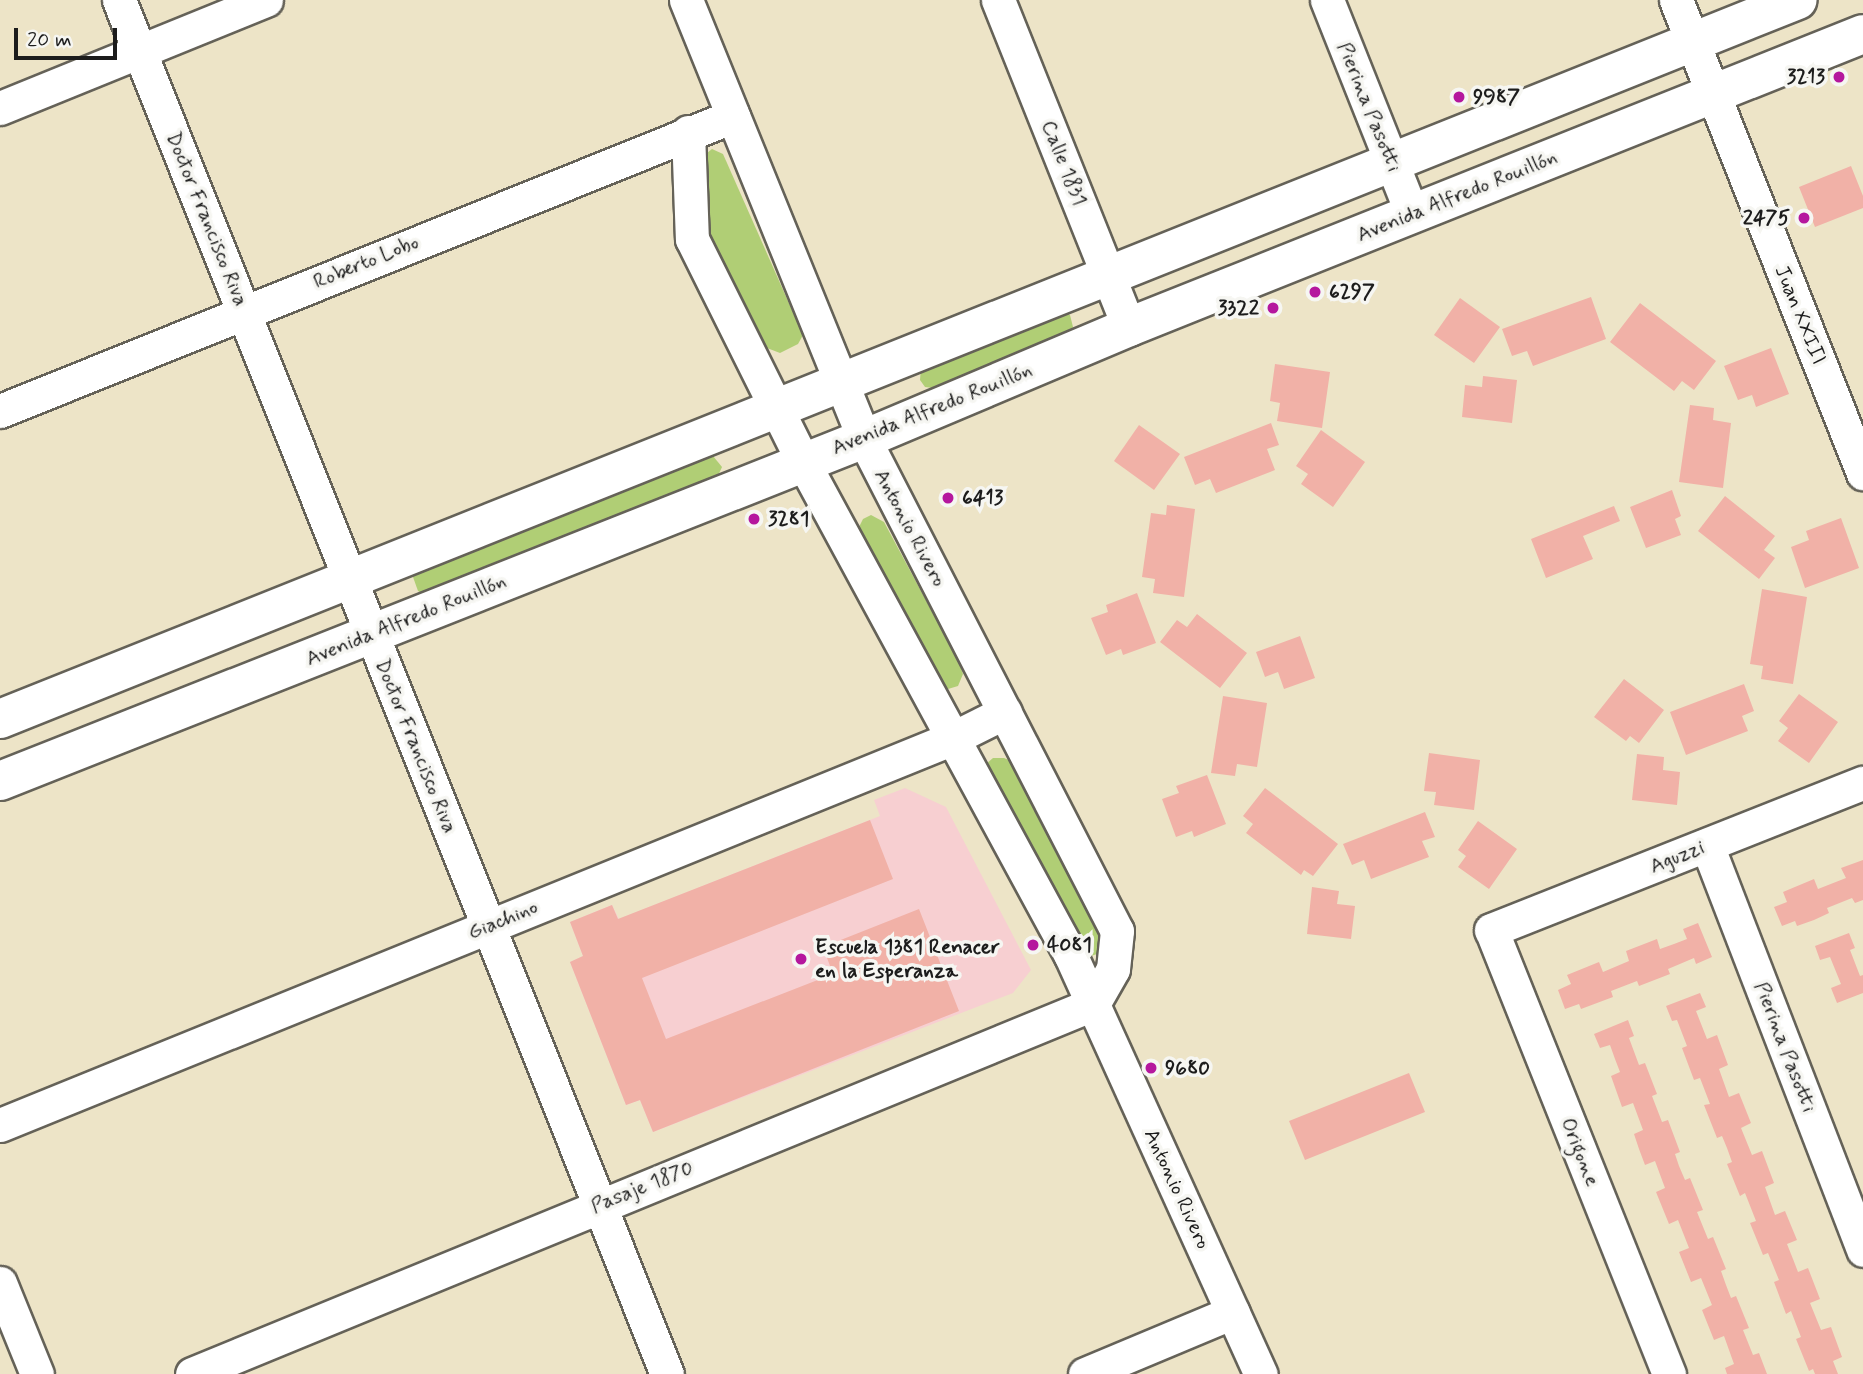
<!DOCTYPE html>
<meta charset="utf-8">
<style>
body{margin:0}
#map{position:relative;width:1863px;height:1374px;overflow:hidden;background:#ede4c7;font-family:Mynerve,sans-serif}
div>[style]{position:absolute}
.built>*{inset:0;background:#f7cfd1}
.green>*{inset:0;background:#b0ce75}
.building>*{inset:0;background:#f1b1a7}
.roads{filter:drop-shadow(2px 0 #656258) drop-shadow(-2px 0 #656258) drop-shadow(0 2px #656258) drop-shadow(0 -2px #656258)}
.minor>*{height:33px;margin:-16.5px;padding:0 16.5px;transform-origin:16.5px;border-radius:16.5px;background:#fff}
.tertiary>*{height:38px;margin:-19px;padding:0 19px;transform-origin:19px;border-radius:19px;background:#fff}
.dots>*{width:19px;height:19px;translate:-50% -50%;box-sizing:border-box;border:4px solid #f6f6f2;border-radius:50%}
span{translate:-50% -50%;white-space:nowrap;text-align:center;line-height:1.15;-webkit-text-stroke:7px #f6f6f2;paint-order:stroke}
.poi-label{font-size:21px;color:#1c1c1c;font-weight:700}
.right{translate:-100% -50%;text-align:right}
.left{translate:0 -50%;text-align:left}
.street-label{font-size:21px;color:#1c1c1c}
.scale{position:absolute;left:14px;top:28px;width:103px;height:32px;box-sizing:border-box;border:4px solid #1c1c1c;border-top:0;padding-left:9px;font-size:21px;line-height:24px;white-space:nowrap;color:#1c1c1c;-webkit-text-stroke:5px #f6f6f2;paint-order:stroke}
</style>
<div id="map">
<div class="built">
<div style="clip-path:polygon(905px 788px,946px 807px,1031px 970px,1013px 993px,653px 1132px,640px 1100px,626px 1105px,570px 962px,583px 956px,570px 922px,612px 905px,619px 919px,880px 816px,874px 800px)"></div>
</div>
<div class="green">
<div style="clip-path:polygon(712px 149px,723px 154px,803px 335px,798px 344px,780px 353px,767px 348px,705px 235px,702px 157px)"></div>
<div style="clip-path:polygon(1056px 310px,1070px 315px,1073px 327px,1069px 335px,933px 388px,925px 387px,920px 380px,921px 368px)"></div>
<div style="clip-path:polygon(703px 454px,713px 456px,722px 467px,716px 480px,427px 596px,418px 591px,413px 577px,418px 565px)"></div>
<div style="clip-path:polygon(871px 515px,884px 522px,958px 660px,963px 674px,958px 686px,948px 689px,937px 679px,867px 552px,859px 527px,863px 519px)"></div>
<div style="clip-path:polygon(993px 758px,1004px 758px,1016px 763px,1100px 922px,1103px 952px,1091px 956px,1083px 952px,989px 774px,986px 764px)"></div>
</div>
<div class="building">
<div style="clip-path:polygon(1851px 166px,1863px 196px,1863px 208px,1815px 227px,1799px 187px)"></div>
<div style="clip-path:polygon(1591px 297px,1606px 339px,1533px 366px,1527px 351px,1512px 356px,1502px 329px)"></div>
<div style="clip-path:polygon(1460px 298px,1500px 327px,1474px 363px,1434px 335px)"></div>
<div style="clip-path:polygon(1640px 303px,1716px 361px,1694px 390px,1682px 381px,1674px 391px,1610px 342px)"></div>
<div style="clip-path:polygon(1771px 348px,1789px 394px,1756px 407px,1752px 395px,1738px 400px,1724px 366px)"></div>
<div style="clip-path:polygon(1275px 364px,1330px 372px,1322px 428px,1277px 421px,1280px 403px,1270px 401px)"></div>
<div style="clip-path:polygon(1483px 376px,1517px 380px,1512px 423px,1462px 417px,1465px 385px,1482px 387px)"></div>
<div style="clip-path:polygon(1690px 405px,1714px 408px,1713px 420px,1731px 423px,1723px 488px,1679px 482px)"></div>
<div style="clip-path:polygon(1271px 423px,1279px 445px,1267px 449px,1275px 470px,1216px 493px,1210px 479px,1195px 485px,1184px 457px)"></div>
<div style="clip-path:polygon(1139px 425px,1180px 454px,1154px 490px,1114px 461px)"></div>
<div style="clip-path:polygon(1321px 430px,1365px 462px,1333px 507px,1301px 484px,1308px 474px,1296px 466px)"></div>
<div style="clip-path:polygon(1672px 490px,1681px 516px,1675px 519px,1681px 535px,1646px 548px,1630px 507px)"></div>
<div style="clip-path:polygon(1725px 496px,1775px 536px,1764px 550px,1775px 558px,1759px 579px,1698px 531px)"></div>
<div style="clip-path:polygon(1167px 505px,1195px 509px,1184px 597px,1153px 593px,1155px 579px,1142px 577px,1151px 513px,1166px 515px)"></div>
<div style="clip-path:polygon(1614px 506px,1620px 521px,1583px 536px,1593px 559px,1546px 578px,1531px 539px)"></div>
<div style="clip-path:polygon(1841px 518px,1859px 568px,1805px 588px,1791px 547px,1809px 540px,1806px 531px)"></div>
<div style="clip-path:polygon(1762px 589px,1807px 597px,1793px 684px,1761px 679px,1763px 666px,1750px 664px)"></div>
<div style="clip-path:polygon(1137px 593px,1156px 643px,1123px 655px,1121px 649px,1106px 655px,1091px 618px,1108px 612px,1106px 605px)"></div>
<div style="clip-path:polygon(1197px 614px,1247px 653px,1220px 688px,1160px 642px,1177px 620px,1187px 627px)"></div>
<div style="clip-path:polygon(1300px 636px,1315px 678px,1284px 689px,1278px 672px,1265px 677px,1256px 652px)"></div>
<div style="clip-path:polygon(1624px 679px,1664px 710px,1639px 743px,1630px 736px,1626px 741px,1594px 717px)"></div>
<div style="clip-path:polygon(1744px 684px,1754px 711px,1742px 716px,1748px 731px,1686px 755px,1670px 712px)"></div>
<div style="clip-path:polygon(1799px 694px,1838px 722px,1809px 763px,1778px 741px,1788px 728px,1779px 721px)"></div>
<div style="clip-path:polygon(1223px 696px,1267px 703px,1257px 767px,1237px 764px,1235px 776px,1211px 773px)"></div>
<div style="clip-path:polygon(1429px 753px,1480px 760px,1474px 810px,1434px 805px,1436px 792px,1424px 791px)"></div>
<div style="clip-path:polygon(1637px 754px,1664px 757px,1663px 770px,1680px 772px,1677px 805px,1632px 800px)"></div>
<div style="clip-path:polygon(1207px 775px,1226px 824px,1194px 837px,1192px 831px,1176px 837px,1162px 799px,1179px 793px,1176px 786px)"></div>
<div style="clip-path:polygon(1265px 788px,1338px 844px,1313px 876px,1304px 870px,1301px 875px,1246px 833px,1253px 824px,1243px 816px)"></div>
<div style="clip-path:polygon(1425px 812px,1435px 837px,1422px 841px,1429px 857px,1371px 879px,1364px 860px,1352px 865px,1343px 844px)"></div>
<div style="clip-path:polygon(870px 820px,893px 879px,642px 978px,666px 1039px,833px 974px,823px 947px,919px 909px,959px 1011px,653px 1132px,640px 1100px,626px 1105px,570px 962px,583px 956px,570px 922px,612px 905px,618px 919px)"></div>
<div style="clip-path:polygon(1478px 821px,1517px 849px,1489px 889px,1458px 867px,1466px 856px,1458px 850px)"></div>
<div style="clip-path:polygon(1863px 860px,1863px 900px,1855px 903px,1852px 898px,1827px 908px,1829px 913px,1814px 920px,1797px 926px,1795px 921px,1782px 926px,1774px 907px,1787px 902px,1783px 892px,1814px 879px,1818px 889px,1846px 878px,1841px 868px)"></div>
<div style="clip-path:polygon(1312px 887px,1339px 891px,1337px 904px,1355px 906px,1351px 939px,1307px 934px)"></div>
<div style="clip-path:polygon(1698px 923px,1712px 957px,1696px 964px,1694px 958px,1668px 969px,1670px 974px,1639px 986px,1637px 981px,1611px 991px,1613px 997px,1581px 1009px,1579px 1004px,1565px 1009px,1558px 990px,1571px 984px,1567px 975px,1599px 962px,1603px 972px,1629px 961px,1626px 951px,1657px 939px,1660px 949px,1674px 944px,1687px 939px,1683px 929px)"></div>
<div style="clip-path:polygon(1849px 933px,1855px 948px,1850px 950px,1860px 976px,1863px 975px,1863px 993px,1837px 1003px,1831px 988px,1841px 984px,1830px 957px,1820px 960px,1815px 946px)"></div>
<div style="clip-path:polygon(1700px 993px,1706px 1007px,1696px 1011px,1707px 1039px,1717px 1035px,1728px 1065px,1719px 1069px,1729px 1097px,1739px 1093px,1751px 1123px,1741px 1128px,1752px 1155px,1762px 1151px,1774px 1183px,1765px 1187px,1775px 1215px,1785px 1211px,1797px 1240px,1787px 1244px,1793px 1259px,1798px 1272px,1808px 1268px,1820px 1299px,1810px 1303px,1821px 1330px,1831px 1327px,1842px 1357px,1833px 1361px,1838px 1374px,1815px 1374px,1813px 1369px,1809px 1371px,1796px 1339px,1801px 1337px,1791px 1311px,1786px 1314px,1774px 1282px,1779px 1280px,1768px 1253px,1763px 1255px,1750px 1223px,1756px 1221px,1745px 1193px,1740px 1196px,1727px 1164px,1732px 1162px,1727px 1148px,1722px 1136px,1717px 1138px,1704px 1105px,1710px 1104px,1700px 1078px,1694px 1080px,1682px 1048px,1687px 1046px,1677px 1020px,1672px 1021px,1666px 1006px)"></div>
<div style="clip-path:polygon(1628px 1020px,1634px 1036px,1629px 1038px,1639px 1065px,1645px 1063px,1657px 1094px,1652px 1096px,1662px 1122px,1668px 1120px,1680px 1152px,1675px 1154px,1679px 1166px,1685px 1180px,1690px 1178px,1703px 1210px,1697px 1212px,1708px 1239px,1713px 1237px,1726px 1269px,1721px 1271px,1726px 1285px,1731px 1298px,1736px 1296px,1749px 1328px,1743px 1330px,1753px 1355px,1759px 1353px,1767px 1374px,1727px 1374px,1725px 1368px,1734px 1364px,1724px 1336px,1714px 1340px,1702px 1310px,1712px 1305px,1701px 1278px,1691px 1282px,1679px 1252px,1689px 1248px,1678px 1220px,1669px 1224px,1656px 1192px,1665px 1188px,1655px 1161px,1645px 1165px,1639px 1149px,1634px 1134px,1643px 1130px,1633px 1103px,1622px 1107px,1611px 1076px,1620px 1072px,1615px 1059px,1610px 1045px,1600px 1048px,1594px 1034px)"></div>
<div style="clip-path:polygon(1409px 1073px,1425px 1112px,1305px 1160px,1289px 1121px)"></div>
</div>
<div class="roads">
<div class="minor">
<div style="left:119px;top:0;width:1479px;rotate:68.26deg"></div>
<div style="left:686px;top:0;width:474px;rotate:67.9deg"></div>
<div style="left:864px;top:439px;width:553px;rotate:62.79deg"></div>
<div style="left:1117px;top:931px;width:38px;rotate:96deg"></div>
<div style="left:1113px;top:969px;width:40px;rotate:119.7deg"></div>
<div style="left:998px;top:0;width:352px;rotate:68.2deg"></div>
<div style="left:1327px;top:0;width:230px;rotate:68.3deg"></div>
<div style="left:1676px;top:0;width:509px;rotate:68.43deg"></div>
<div style="left:0;top:108px;width:287px;rotate:-22.1deg"></div>
<div style="left:688px;top:132px;width:107px;rotate:87.9deg"></div>
<div style="left:692px;top:239px;width:249px;rotate:63.5deg"></div>
<div style="left:803px;top:462px;width:562px;rotate:61.52deg"></div>
<div style="left:1071px;top:956px;width:459px;rotate:65.6deg"></div>
<div style="left:0;top:411px;width:790px;rotate:-21.92deg"></div>
<div style="left:1707px;top:845px;width:434px;rotate:68.9deg"></div>
<div style="left:0;top:1125px;width:1029px;rotate:-22.1deg"></div>
<div style="left:953px;top:738px;width:58px;rotate:-26.6deg"></div>
<div style="left:0;top:1283px;width:98px;rotate:67.9deg"></div>
<div style="left:192px;top:1374px;width:974px;rotate:-22.33deg"></div>
<div style="left:1085px;top:1374px;width:160px;rotate:-22.7deg"></div>
<div style="left:1669px;top:1374px;width:478px;rotate:-111.8deg"></div>
<div style="left:1491px;top:930px;width:400px;rotate:-21.6deg"></div>
</div>
<div class="tertiary">
<div style="left:0;top:719px;width:1936px;rotate:-21.8deg"></div>
<div style="left:0;top:781px;width:929px;rotate:-21.6deg"></div>
<div style="left:864px;top:439px;width:288px;rotate:-22.9deg"></div>
<div style="left:1129px;top:327px;width:790px;rotate:-21.76deg"></div>
</div>
</div>
<div class="dots">
<div style="left:1839px;top:77px;background:#b5179e"></div>
<div style="left:1459px;top:97px;background:#b5179e"></div>
<div style="left:1804px;top:218px;background:#b5179e"></div>
<div style="left:1315px;top:292px;background:#b5179e"></div>
<div style="left:1273px;top:308px;background:#b5179e"></div>
<div style="left:948px;top:498px;background:#b5179e"></div>
<div style="left:754px;top:519px;background:#b5179e"></div>
<div style="left:1033px;top:945px;background:#b5179e"></div>
<div style="left:801px;top:959px;background:#b5179e"></div>
<div style="left:1151px;top:1068px;background:#b5179e"></div>
</div>
<div class="poi-label">
<span class="right" style="left:1825px;top:77px">3213</span>
<span class="left" style="left:1473px;top:97px">9987</span>
<span class="right" style="left:1790px;top:218px">2475</span>
<span class="left" style="left:1329px;top:292px">6297</span>
<span class="right" style="left:1259px;top:308px">3322</span>
<span class="left" style="left:962px;top:498px">6413</span>
<span class="left" style="left:768px;top:519px">3281</span>
<span class="left" style="left:1047px;top:945px">4081</span>
<span class="left" style="left:815px;top:959px">Escuela 1381 Renacer<br>en la Esperanza</span>
<span class="left" style="left:1165px;top:1068px">9680</span>
</div>
<div class="street-label">
<span style="left:1369px;top:107px;rotate:68deg">Pierina Pasotti</span>
<span style="left:1064px;top:163px;rotate:68deg">Calle 1831</span>
<span style="left:1457px;top:196px;rotate:-22deg">Avenida Alfredo Rouillón</span>
<span style="left:207px;top:219px;rotate:68deg">Doctor Francisco Riva</span>
<span style="left:366px;top:262px;rotate:-22deg">Roberto Lobo</span>
<span style="left:1800px;top:315px;rotate:68deg">Juan XXIII</span>
<span style="left:932px;top:409px;rotate:-22deg">Avenida Alfredo Rouillón</span>
<span style="left:910px;top:528px;rotate:62deg">Antonio Rivero</span>
<span style="left:406px;top:620px;rotate:-22deg">Avenida Alfredo Rouillón</span>
<span style="left:416px;top:746px;rotate:68deg">Doctor Francisco Riva</span>
<span style="left:1677px;top:857px;rotate:-22deg">Aguzzi</span>
<span style="left:503px;top:920px;rotate:-22deg">Giachino</span>
<span style="left:1785px;top:1047px;rotate:69deg">Pierina Pasotti</span>
<span style="left:1580px;top:1152px;rotate:68deg">Origone</span>
<span style="left:642px;top:1187px;rotate:-22deg">Pasaje 1870</span>
<span style="left:1177px;top:1189px;rotate:65deg">Antonio Rivero</span>
</div>
<div class="scale">20 m</div>
</div>
